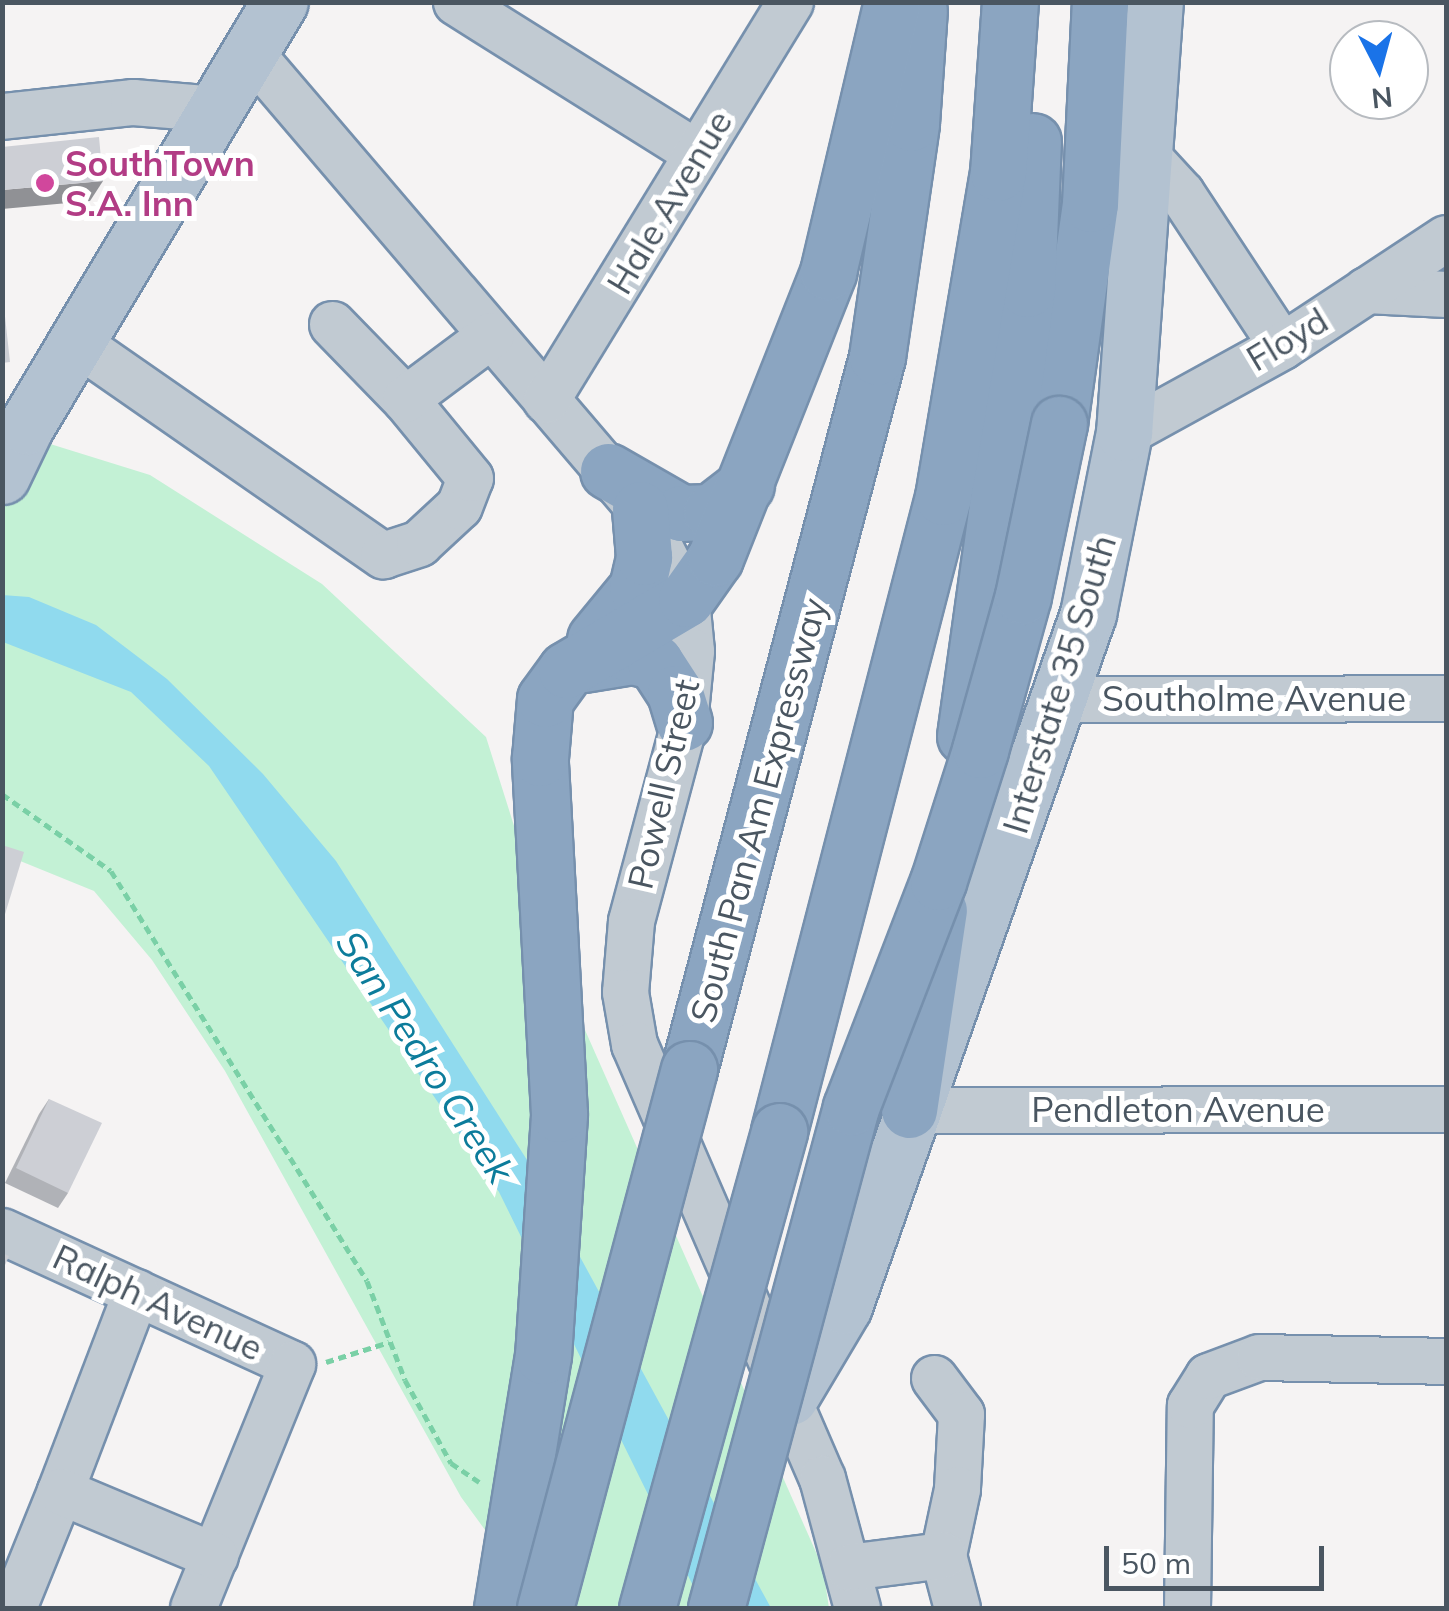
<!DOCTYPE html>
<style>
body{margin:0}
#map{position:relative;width:1449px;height:1611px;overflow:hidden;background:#f5f3f3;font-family:Mulish,sans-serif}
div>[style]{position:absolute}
.green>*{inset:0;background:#c3f1d5}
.water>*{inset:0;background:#90daee}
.path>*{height:5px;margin-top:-2.5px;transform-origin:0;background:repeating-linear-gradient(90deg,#7ad0a6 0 8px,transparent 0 13px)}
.roads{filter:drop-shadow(2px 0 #7690ad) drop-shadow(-2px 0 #7690ad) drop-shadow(0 2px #7690ad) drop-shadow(0 -2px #7690ad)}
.minor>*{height:45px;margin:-22.5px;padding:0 22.5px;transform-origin:22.5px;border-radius:22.5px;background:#c1cad2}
.major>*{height:55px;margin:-27.5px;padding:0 27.5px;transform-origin:27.5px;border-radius:27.5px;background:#b3c2d1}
.highway>*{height:55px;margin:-27.5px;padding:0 27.5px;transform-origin:27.5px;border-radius:27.5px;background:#8ba5c1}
.bridges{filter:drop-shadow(2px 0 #7690ad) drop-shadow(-2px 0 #7690ad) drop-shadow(0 2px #7690ad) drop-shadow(0 -2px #7690ad)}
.highway-bridge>*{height:55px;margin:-27.5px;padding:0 27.5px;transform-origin:27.5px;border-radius:27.5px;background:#8ba5c1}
.wall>*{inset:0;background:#b0b2b7}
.shaded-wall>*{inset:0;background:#909195}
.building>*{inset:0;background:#cdcfd5}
.dots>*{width:28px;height:28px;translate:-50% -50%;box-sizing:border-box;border:5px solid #fff;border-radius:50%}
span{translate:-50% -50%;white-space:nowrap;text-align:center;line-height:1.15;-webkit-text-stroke:10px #fff;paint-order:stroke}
.hotel-label{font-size:35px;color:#b23c85;font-weight:700}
.left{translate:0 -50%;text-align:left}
.street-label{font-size:35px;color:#4a5661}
.water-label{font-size:38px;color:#0c7c9b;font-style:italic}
.frame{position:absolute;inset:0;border:5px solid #4a5661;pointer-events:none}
.north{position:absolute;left:1329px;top:20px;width:100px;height:100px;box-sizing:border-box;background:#fff;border:2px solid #b7bbc0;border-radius:50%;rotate:174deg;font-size:28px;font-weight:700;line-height:40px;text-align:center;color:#4a5661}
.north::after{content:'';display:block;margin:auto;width:35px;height:45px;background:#1a73e8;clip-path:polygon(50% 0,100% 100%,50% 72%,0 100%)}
.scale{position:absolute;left:1104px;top:1546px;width:220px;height:45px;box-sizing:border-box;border:5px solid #4a5661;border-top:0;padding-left:12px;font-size:30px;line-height:35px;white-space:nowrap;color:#4a5661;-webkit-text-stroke:8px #fff;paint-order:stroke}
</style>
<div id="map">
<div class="green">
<div style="clip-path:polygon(2px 429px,150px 475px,322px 584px,486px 737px,562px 978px,823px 1568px,829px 1608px,542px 1608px,461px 1497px,225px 1071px,152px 960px,94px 891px,3px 854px)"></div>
</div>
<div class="water">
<div style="clip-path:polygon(2px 595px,29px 597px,96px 625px,167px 679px,263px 774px,336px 861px,529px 1163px,771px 1608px,704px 1608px,499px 1192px,209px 766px,131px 692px,3px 642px)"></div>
</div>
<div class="path">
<div style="left:2px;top:794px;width:133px;rotate:35.2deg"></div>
<div style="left:111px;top:871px;width:483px;rotate:58deg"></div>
<div style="left:367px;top:1281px;width:106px;rotate:69deg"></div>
<div style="left:405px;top:1380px;width:95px;rotate:61deg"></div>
<div style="left:451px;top:1463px;width:34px;rotate:34deg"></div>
<div style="left:326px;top:1362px;width:66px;rotate:-17.6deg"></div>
</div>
<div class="roads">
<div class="minor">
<div style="left:456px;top:2px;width:284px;rotate:32.1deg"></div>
<div style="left:249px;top:51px;width:602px;rotate:49.51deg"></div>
<div style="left:640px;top:509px;width:101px;rotate:62.9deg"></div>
<div style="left:686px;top:599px;width:52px;rotate:84.5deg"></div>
<div style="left:691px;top:651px;width:72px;rotate:95.6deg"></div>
<div style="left:684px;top:723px;width:205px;rotate:105deg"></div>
<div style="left:631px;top:921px;width:71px;rotate:94.8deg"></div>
<div style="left:625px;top:992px;width:53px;rotate:80.2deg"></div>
<div style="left:634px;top:1044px;width:473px;rotate:66.6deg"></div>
<div style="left:822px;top:1478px;width:135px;rotate:74.9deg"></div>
<div style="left:2px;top:116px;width:132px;rotate:-6.1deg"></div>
<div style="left:133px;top:102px;width:83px;rotate:4.8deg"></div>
<div style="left:1146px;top:155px;width:52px;rotate:47.4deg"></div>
<div style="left:1181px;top:193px;width:183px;rotate:56.6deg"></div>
<div style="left:1366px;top:290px;width:80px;rotate:2.9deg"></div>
<div style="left:332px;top:324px;width:105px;rotate:45.8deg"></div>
<div style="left:76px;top:342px;width:374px;rotate:34.8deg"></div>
<div style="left:383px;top:555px;width:38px;rotate:-18deg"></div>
<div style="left:419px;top:543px;width:54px;rotate:-42.8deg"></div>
<div style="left:459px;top:506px;width:30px;rotate:-69deg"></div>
<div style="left:470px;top:478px;width:102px;rotate:-129.4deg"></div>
<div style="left:405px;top:399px;width:107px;rotate:-36.7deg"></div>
<div style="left:546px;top:400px;width:467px;rotate:-58.5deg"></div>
<div style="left:1124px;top:433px;width:180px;rotate:-28.8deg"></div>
<div style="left:1282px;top:346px;width:196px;rotate:-33.4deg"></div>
<div style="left:1062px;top:699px;width:384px;rotate:-0.1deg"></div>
<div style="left:909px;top:1110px;width:537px;rotate:-0.11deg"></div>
<div style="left:2px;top:1231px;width:319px;rotate:24.6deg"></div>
<div style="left:292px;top:1364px;width:263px;rotate:112.1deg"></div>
<div style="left:934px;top:1378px;width:45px;rotate:53.1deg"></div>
<div style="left:961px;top:1414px;width:75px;rotate:93.1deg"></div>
<div style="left:957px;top:1489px;width:67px;rotate:102deg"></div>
<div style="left:943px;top:1555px;width:55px;rotate:75.2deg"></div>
<div style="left:60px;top:1491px;width:213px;rotate:-69.1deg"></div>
<div style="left:848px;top:1567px;width:96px;rotate:-7.2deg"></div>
<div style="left:14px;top:1605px;width:123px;rotate:-68deg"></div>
<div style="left:60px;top:1491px;width:168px;rotate:22.8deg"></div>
<div style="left:1187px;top:1608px;width:203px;rotate:-89.2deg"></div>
<div style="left:1190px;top:1405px;width:34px;rotate:-58deg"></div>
<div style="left:1208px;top:1376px;width:54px;rotate:-20.4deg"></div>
<div style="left:1259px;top:1357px;width:187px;rotate:1.2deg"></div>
</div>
<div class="major">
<div style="left:2px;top:476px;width:55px;rotate:-64.4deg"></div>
<div style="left:26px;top:426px;width:494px;rotate:-59.1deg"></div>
<div style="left:790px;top:1397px;width:106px;rotate:-59.3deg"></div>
<div style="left:844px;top:1306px;width:734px;rotate:-70.58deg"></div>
<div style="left:1088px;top:614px;width:185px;rotate:-78.8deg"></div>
<div style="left:1124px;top:433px;width:432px;rotate:-85.9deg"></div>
</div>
<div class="highway">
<div style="left:1059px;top:424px;width:222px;rotate:-82deg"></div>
<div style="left:1090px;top:204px;width:202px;rotate:-87.2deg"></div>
<div style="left:608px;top:471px;width:84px;rotate:29.9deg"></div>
<div style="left:681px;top:513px;width:30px;rotate:-2deg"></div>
<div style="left:711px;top:512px;width:44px;rotate:-37.6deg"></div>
<div style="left:595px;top:639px;width:66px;rotate:-50.5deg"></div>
<div style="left:637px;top:588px;width:32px;rotate:-77deg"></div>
<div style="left:644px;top:557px;width:48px;rotate:-94.8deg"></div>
<div style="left:583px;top:664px;width:51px;rotate:-9.1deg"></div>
<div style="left:633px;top:656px;width:23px;rotate:15deg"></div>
<div style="left:655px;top:662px;width:37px;rotate:57deg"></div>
<div style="left:675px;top:693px;width:31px;rotate:73deg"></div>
<div style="left:965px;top:736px;width:451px;rotate:-82.1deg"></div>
<div style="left:1027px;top:289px;width:148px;rotate:-87.7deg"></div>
<div style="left:689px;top:1069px;width:736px;rotate:-75.21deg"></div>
<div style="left:877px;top:357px;width:236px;rotate:-81.7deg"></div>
<div style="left:911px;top:123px;width:113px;rotate:-86deg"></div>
<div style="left:909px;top:1110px;width:202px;rotate:-81.5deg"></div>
<div style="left:779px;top:1131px;width:655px;rotate:-75.5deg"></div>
<div style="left:943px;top:497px;width:329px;rotate:-80.4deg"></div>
<div style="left:998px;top:173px;width:171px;rotate:-86deg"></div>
<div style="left:502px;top:1608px;width:255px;rotate:-80.8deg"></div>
<div style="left:543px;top:1356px;width:243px;rotate:-86.2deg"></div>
<div style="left:559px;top:1114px;width:357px;rotate:-93.1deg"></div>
<div style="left:540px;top:758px;width:59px;rotate:-85.2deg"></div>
<div style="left:545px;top:699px;width:36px;rotate:-54deg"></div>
<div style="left:566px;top:670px;width:139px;rotate:-30.6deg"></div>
<div style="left:686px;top:599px;width:50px;rotate:-54.7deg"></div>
<div style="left:715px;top:558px;width:308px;rotate:-68.4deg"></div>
<div style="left:828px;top:272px;width:277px;rotate:-76.7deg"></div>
</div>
</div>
<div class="bridges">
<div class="highway-bridge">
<div style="left:545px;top:1608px;width:558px;rotate:-75.04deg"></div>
<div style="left:647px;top:1608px;width:495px;rotate:-74.5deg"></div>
<div style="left:716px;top:1608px;width:519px;rotate:-74.92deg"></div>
<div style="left:851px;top:1107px;width:241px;rotate:-68.9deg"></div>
<div style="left:938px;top:882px;width:139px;rotate:-72.3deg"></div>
<div style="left:980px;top:750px;width:160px;rotate:-74.4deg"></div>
<div style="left:1023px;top:596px;width:176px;rotate:-78.2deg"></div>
</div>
</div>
<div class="wall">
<div style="clip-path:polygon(49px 1099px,68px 1193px,58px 1208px,5px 1183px,39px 1114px)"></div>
</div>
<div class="shaded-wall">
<div style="clip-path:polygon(103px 181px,90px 201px,2px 209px,2px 190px)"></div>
</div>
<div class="building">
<div style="clip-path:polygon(99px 137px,103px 181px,2px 190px,2px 147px)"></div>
<div style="clip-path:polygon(2px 289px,10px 362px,2px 363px)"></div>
<div style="clip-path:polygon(2px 845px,24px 852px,2px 924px)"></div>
<div style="clip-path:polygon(49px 1099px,102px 1123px,68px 1193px,16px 1168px)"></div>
<div style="clip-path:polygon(2px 1253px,9px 1256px,2px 1272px)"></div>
</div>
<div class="dots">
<div style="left:45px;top:183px;background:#d1479c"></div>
</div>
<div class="hotel-label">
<span class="left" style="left:65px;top:183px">SouthTown<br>S.A. Inn</span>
</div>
<div class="street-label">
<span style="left:669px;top:202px;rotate:-59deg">Hale Avenue</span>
<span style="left:1287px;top:339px;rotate:-31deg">Floyd</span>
<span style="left:1059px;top:684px;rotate:-73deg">Interstate 35 South</span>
<span style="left:1254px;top:698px">Southolme Avenue</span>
<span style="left:663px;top:784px;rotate:-77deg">Powell Street</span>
<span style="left:758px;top:810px;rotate:-75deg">South Pan Am Expressway</span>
<span style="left:1178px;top:1109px">Pendleton Avenue</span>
<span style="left:158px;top:1302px;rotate:25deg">Ralph Avenue</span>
</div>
<div class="water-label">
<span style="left:425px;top:1057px;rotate:57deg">San Pedro Creek</span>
</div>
<div class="frame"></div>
<div class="north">N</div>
<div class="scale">50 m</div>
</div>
